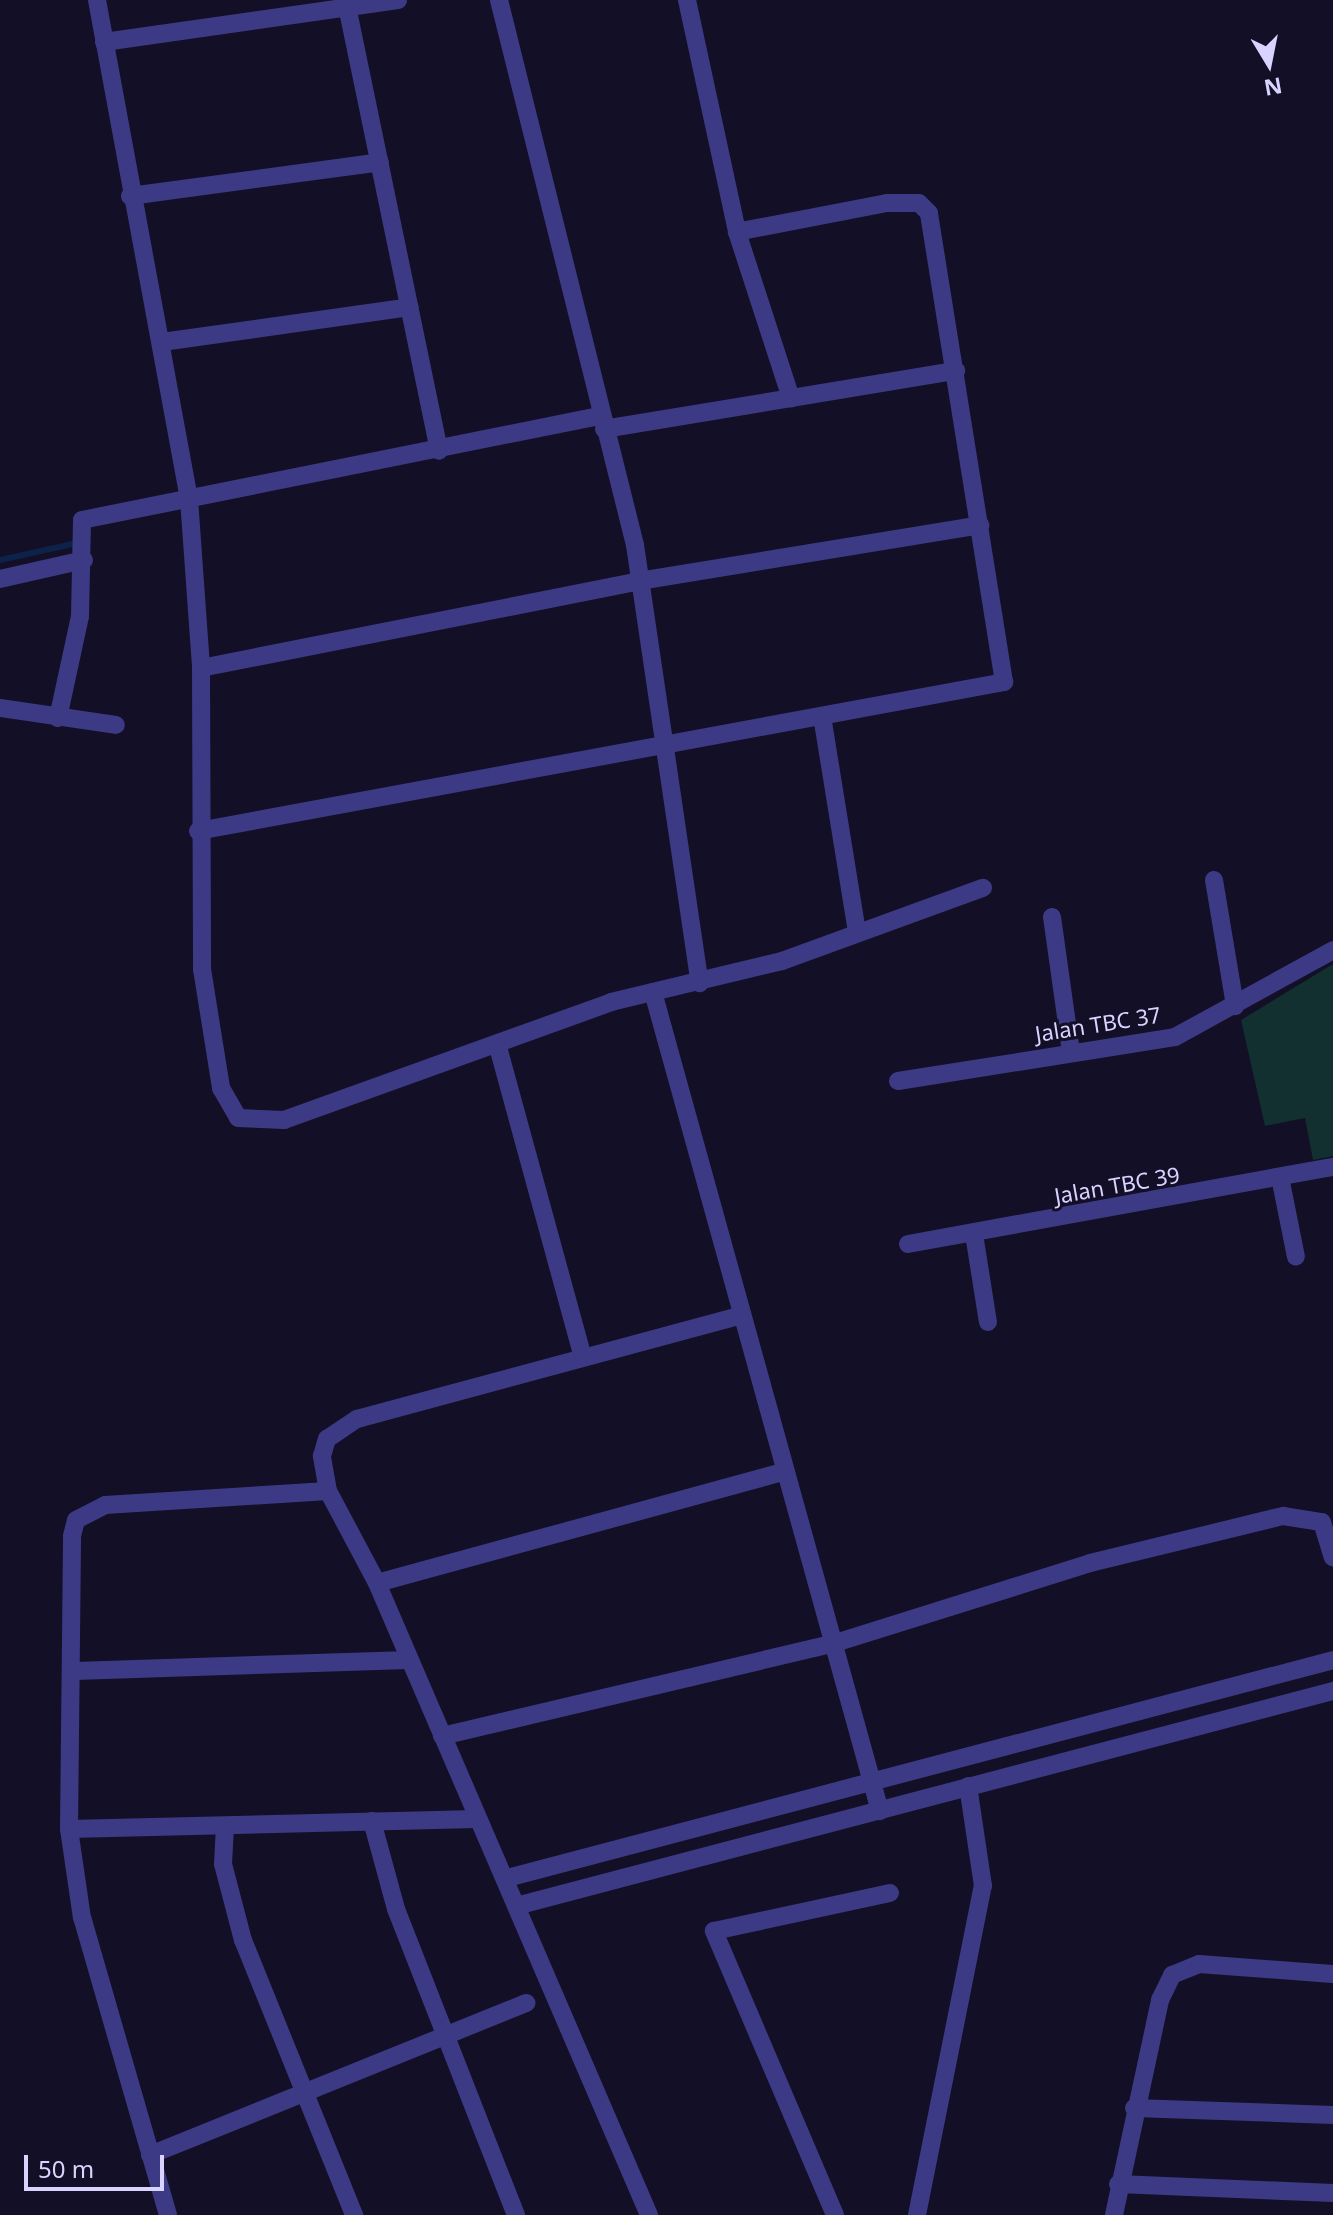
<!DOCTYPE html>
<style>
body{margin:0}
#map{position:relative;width:1333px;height:2215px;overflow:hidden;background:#130f26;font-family:"Noto Sans",sans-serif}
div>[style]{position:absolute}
.green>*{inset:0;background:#12302f}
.stream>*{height:6px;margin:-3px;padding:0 3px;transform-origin:3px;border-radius:3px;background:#0c2248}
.street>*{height:18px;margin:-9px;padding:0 9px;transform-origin:9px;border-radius:9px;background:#3d3a85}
span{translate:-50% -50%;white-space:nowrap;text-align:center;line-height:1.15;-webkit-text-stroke:6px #130f26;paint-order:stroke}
.street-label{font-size:22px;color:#d9d4ff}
.north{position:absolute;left:1229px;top:24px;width:80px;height:80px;-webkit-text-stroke:6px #130f26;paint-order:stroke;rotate:170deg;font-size:22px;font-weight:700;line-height:32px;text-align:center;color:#d9d4ff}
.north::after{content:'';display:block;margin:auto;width:28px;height:36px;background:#d9d4ff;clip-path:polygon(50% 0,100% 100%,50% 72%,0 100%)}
.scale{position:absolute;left:24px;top:2155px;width:140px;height:36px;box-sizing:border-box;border:4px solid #d9d4ff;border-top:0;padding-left:10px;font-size:24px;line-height:28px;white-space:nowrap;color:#d9d4ff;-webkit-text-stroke:6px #130f26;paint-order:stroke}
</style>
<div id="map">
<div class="green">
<div style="clip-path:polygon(1333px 964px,1333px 1156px,1313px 1160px,1305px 1118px,1265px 1126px,1241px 1020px)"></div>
</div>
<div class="stream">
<div style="left:0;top:560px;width:79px;rotate:-12.4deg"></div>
</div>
<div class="street">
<div style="left:97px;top:0;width:507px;rotate:79.55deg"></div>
<div style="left:189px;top:499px;width:169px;rotate:85.9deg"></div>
<div style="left:201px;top:668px;width:301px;rotate:89.8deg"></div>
<div style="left:202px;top:969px;width:121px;rotate:80.9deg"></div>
<div style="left:221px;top:1088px;width:34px;rotate:60deg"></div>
<div style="left:238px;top:1118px;width:46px;rotate:2.5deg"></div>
<div style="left:284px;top:1120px;width:348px;rotate:-19.8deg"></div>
<div style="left:611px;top:1002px;width:176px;rotate:-13.5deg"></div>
<div style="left:782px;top:961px;width:214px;rotate:-20deg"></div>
<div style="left:499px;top:0;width:562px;rotate:75.99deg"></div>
<div style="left:635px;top:545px;width:443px;rotate:81.6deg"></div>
<div style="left:687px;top:0;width:237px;rotate:77.8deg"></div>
<div style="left:737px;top:232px;width:175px;rotate:72deg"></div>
<div style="left:348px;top:11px;width:449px;rotate:78.3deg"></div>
<div style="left:104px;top:42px;width:297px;rotate:-8.1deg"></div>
<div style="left:130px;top:196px;width:252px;rotate:-7.7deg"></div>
<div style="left:162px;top:342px;width:250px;rotate:-8deg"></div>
<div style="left:604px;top:429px;width:357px;rotate:-9.4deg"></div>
<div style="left:0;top:579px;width:86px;rotate:-12.7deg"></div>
<div style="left:201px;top:668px;width:447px;rotate:-11.2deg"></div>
<div style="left:639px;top:581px;width:346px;rotate:-9.3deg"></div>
<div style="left:0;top:708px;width:117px;rotate:8.3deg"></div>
<div style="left:822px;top:716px;width:219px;rotate:80.8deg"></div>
<div style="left:58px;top:718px;width:104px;rotate:-77.8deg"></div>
<div style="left:80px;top:616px;width:96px;rotate:-88.8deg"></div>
<div style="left:82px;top:520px;width:527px;rotate:-11.37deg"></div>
<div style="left:198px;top:831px;width:820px;rotate:-10.47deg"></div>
<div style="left:1004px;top:682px;width:475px;rotate:-99.1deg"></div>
<div style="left:929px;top:213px;width:14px;rotate:-135deg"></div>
<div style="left:919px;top:203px;width:32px;rotate:180deg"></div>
<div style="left:887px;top:203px;width:153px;rotate:169.1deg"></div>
<div style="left:1214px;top:880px;width:128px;rotate:80.5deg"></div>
<div style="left:1052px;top:917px;width:137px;rotate:82deg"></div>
<div style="left:653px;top:992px;width:850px;rotate:74.51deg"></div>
<div style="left:498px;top:1047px;width:321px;rotate:74.7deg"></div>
<div style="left:898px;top:1081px;width:280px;rotate:-9deg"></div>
<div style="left:1175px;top:1037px;width:180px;rotate:-28.8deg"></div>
<div style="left:1281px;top:1182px;width:76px;rotate:78.7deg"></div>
<div style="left:974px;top:1234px;width:89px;rotate:81deg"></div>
<div style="left:908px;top:1244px;width:432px;rotate:-10.3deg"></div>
<div style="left:377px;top:1583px;width:422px;rotate:-15.3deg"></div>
<div style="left:75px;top:1671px;width:333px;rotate:-1.9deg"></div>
<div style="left:442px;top:1736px;width:401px;rotate:-13.3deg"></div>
<div style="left:832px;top:1644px;width:270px;rotate:-17.4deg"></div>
<div style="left:1090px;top:1563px;width:199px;rotate:-13.7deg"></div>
<div style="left:1283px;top:1516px;width:39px;rotate:9deg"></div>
<div style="left:1322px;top:1522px;width:37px;rotate:73deg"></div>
<div style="left:372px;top:1821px;width:91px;rotate:74.7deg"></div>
<div style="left:396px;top:1909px;width:329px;rotate:68.6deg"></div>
<div style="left:225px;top:1826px;width:38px;rotate:93deg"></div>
<div style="left:223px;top:1864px;width:79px;rotate:75.3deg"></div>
<div style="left:243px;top:1940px;width:297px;rotate:68deg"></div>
<div style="left:69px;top:1829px;width:407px;rotate:-1.4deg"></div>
<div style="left:507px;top:1878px;width:854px;rotate:-14.78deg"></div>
<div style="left:520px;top:1905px;width:841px;rotate:-14.75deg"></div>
<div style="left:1134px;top:2108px;width:199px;rotate:2deg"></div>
<div style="left:150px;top:2155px;width:406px;rotate:-22deg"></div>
<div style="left:1118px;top:2184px;width:215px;rotate:2.4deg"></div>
<div style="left:168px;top:2215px;width:309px;rotate:-106.1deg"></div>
<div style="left:82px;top:1918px;width:90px;rotate:-98.3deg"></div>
<div style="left:69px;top:1829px;width:293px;rotate:-89.4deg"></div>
<div style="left:72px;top:1536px;width:16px;rotate:-76deg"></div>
<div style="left:76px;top:1520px;width:33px;rotate:-27deg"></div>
<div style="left:105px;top:1505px;width:223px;rotate:-3.6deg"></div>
<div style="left:649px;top:2215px;width:688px;rotate:-113.29deg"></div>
<div style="left:377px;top:1583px;width:104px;rotate:-118deg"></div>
<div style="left:328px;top:1491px;width:36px;rotate:-100deg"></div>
<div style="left:322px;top:1456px;width:18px;rotate:-74deg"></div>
<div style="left:327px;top:1439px;width:36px;rotate:-34deg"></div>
<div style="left:357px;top:1419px;width:395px;rotate:-15.1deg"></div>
<div style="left:835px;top:2215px;width:309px;rotate:-113.1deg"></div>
<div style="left:714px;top:1931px;width:180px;rotate:-12.2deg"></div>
<div style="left:917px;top:2215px;width:336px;rotate:-78.7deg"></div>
<div style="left:983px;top:1886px;width:101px;rotate:-98.5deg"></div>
<div style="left:1114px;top:2215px;width:220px;rotate:-77.9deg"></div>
<div style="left:1160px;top:2000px;width:28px;rotate:-64deg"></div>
<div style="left:1172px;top:1975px;width:29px;rotate:-22deg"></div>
<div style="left:1199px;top:1964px;width:134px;rotate:4.3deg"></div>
</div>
<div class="street-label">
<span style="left:1098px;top:1024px;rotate:-9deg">Jalan TBC 37</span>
<span style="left:1117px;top:1185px;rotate:-10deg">Jalan TBC 39</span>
</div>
<div class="north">N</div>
<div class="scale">50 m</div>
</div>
